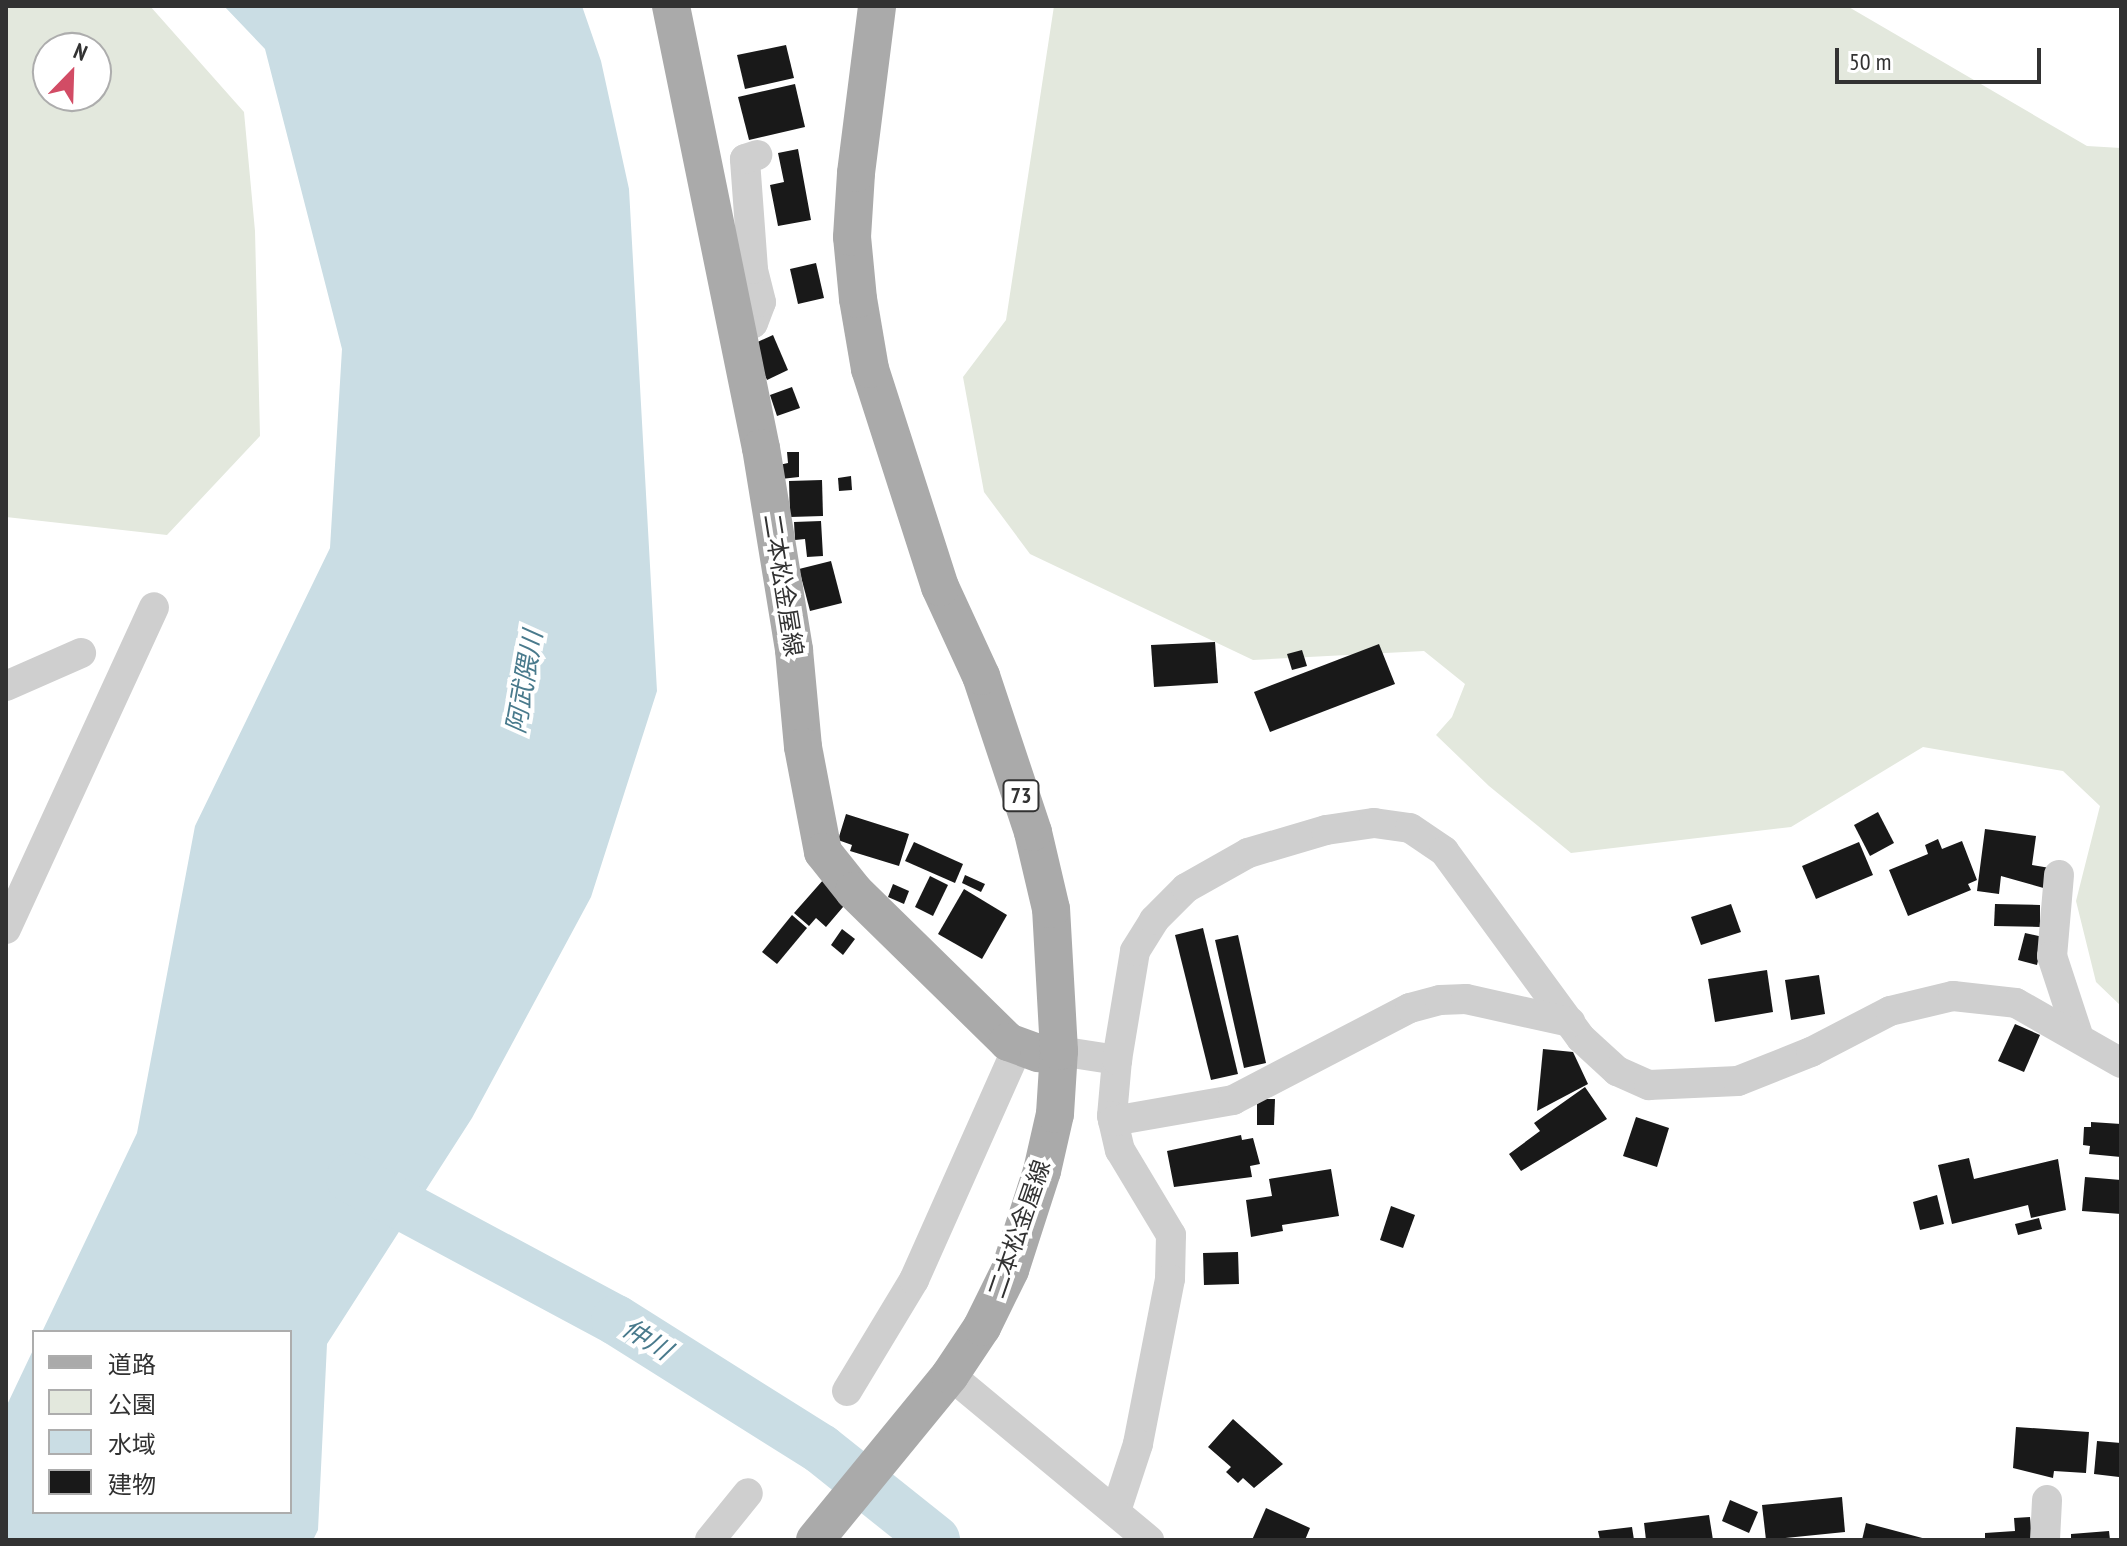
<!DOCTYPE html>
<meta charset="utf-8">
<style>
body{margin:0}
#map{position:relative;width:2127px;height:1546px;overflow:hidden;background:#fff;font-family:"PT Sans Narrow","Noto Sans JP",sans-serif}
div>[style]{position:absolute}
.green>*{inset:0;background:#e3e8dd}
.water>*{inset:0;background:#cadde4}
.river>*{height:50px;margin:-25px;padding:0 25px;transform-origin:25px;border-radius:25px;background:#cadde4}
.building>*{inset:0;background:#191919}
.minor>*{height:30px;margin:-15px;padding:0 15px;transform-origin:15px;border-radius:15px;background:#cfcfcf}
.major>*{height:38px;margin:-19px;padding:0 19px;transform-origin:19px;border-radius:19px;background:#aaa}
span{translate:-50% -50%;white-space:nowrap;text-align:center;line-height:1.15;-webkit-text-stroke:8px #fff;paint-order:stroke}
.shield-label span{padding:2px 6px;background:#fff;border:2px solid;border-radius:6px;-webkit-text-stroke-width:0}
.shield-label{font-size:22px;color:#323232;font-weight:700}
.street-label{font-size:24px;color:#323232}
.water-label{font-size:26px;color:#497a8c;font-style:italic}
.frame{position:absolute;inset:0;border:8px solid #323232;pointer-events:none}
.legend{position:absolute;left:32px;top:1330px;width:260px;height:184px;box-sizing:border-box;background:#fff;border:2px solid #adadad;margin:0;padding:10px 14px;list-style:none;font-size:24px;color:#323232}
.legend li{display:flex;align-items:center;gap:16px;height:40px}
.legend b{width:40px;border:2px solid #adadad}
.north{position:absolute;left:32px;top:32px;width:80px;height:80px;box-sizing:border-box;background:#fff;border:2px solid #adadad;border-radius:50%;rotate:23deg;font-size:22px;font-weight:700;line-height:32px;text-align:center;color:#323232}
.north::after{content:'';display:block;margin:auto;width:28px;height:36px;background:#d24c65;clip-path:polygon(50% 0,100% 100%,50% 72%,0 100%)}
.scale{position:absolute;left:1835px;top:48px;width:206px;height:36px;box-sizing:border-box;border:4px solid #323232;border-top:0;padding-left:10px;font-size:24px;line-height:28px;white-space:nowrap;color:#323232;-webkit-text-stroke:6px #fff;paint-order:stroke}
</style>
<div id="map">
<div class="green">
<div style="clip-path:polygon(evenodd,6px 6px,150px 6px,244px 112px,255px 231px,260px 436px,167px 535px,6px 517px,6px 6px,48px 48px,96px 48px,96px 96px,48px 96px,48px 48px)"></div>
<div style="clip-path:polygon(1054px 6px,1847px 6px,2087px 146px,2121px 148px,2121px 1006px,2096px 982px,2076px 901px,2100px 806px,2063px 771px,1923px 747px,1791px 827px,1571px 853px,1489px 786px,1436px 735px,1452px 717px,1465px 684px,1424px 651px,1253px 660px,1030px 554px,984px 492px,963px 377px,1006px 320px)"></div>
</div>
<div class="water">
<div style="clip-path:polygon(224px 6px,582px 6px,601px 61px,629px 189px,657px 691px,591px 897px,472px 1118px,327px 1344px,318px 1530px,313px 1540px,6px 1540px,6px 1407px,34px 1348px,34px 1512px,290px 1512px,290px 1332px,42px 1332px,137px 1133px,195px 826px,330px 548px,342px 349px,265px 49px)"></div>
</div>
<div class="river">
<div style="left:351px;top:1178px;width:301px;rotate:28.2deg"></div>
<div style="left:616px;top:1320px;width:242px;rotate:32.2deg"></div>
<div style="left:821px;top:1449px;width:146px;rotate:38.6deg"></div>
</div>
<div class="building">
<div style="clip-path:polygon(786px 45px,794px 78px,745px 89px,737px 55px)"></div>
<div style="clip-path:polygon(795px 84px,805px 127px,749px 140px,738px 97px)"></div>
<div style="clip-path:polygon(798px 149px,811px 220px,778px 226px,770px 185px,784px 182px,778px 153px)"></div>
<div style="clip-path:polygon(816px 263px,824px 298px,798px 304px,790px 269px)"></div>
<div style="clip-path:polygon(773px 335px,788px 370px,767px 380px,751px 345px)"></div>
<div style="clip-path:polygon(792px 387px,800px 408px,777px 416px,770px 395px)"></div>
<div style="clip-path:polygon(787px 452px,799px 452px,799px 477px,781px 479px,779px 465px,788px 463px)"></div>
<div style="clip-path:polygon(851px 476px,852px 490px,839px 491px,838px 478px)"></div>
<div style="clip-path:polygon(822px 480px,823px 516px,790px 517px,789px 481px)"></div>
<div style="clip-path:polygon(821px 521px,823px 556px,807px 557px,805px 539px,795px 540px,794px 522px)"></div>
<div style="clip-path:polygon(831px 561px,842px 603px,810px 611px,799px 569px)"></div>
<div style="clip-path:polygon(1215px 642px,1218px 683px,1154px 687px,1151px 645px)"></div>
<div style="clip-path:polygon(1379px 644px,1395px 684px,1270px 732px,1254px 692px)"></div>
<div style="clip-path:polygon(1302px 650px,1307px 666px,1292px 670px,1287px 654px)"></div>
<div style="clip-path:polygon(1878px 812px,1894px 843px,1870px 856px,1854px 825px)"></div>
<div style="clip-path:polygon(846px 814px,909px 834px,899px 866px,850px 851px,852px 845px,838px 840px)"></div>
<div style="clip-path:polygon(1985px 829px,2036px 836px,2032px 865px,2050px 868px,2047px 889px,2001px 876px,1999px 894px,1977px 891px)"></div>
<div style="clip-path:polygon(1938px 839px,1942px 849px,1962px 841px,1977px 880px,1968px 884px,1971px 890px,1908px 916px,1889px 870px,1928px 854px,1925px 845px)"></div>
<div style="clip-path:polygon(914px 842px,963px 864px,955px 883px,905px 861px)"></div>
<div style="clip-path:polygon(1859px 842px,1873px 875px,1816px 899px,1802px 866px)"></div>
<div style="clip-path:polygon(965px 875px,985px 884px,981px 892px,962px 883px)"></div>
<div style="clip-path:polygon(930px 876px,948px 885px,933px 916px,915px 907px)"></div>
<div style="clip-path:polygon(824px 879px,849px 900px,826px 927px,816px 918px,809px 926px,794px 913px)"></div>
<div style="clip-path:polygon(893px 884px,909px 891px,904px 904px,888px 897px)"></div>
<div style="clip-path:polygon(964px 889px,1007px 915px,982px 959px,938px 934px)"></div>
<div style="clip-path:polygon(1731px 904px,1741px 932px,1701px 945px,1691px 917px)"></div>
<div style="clip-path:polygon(1995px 904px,2040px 905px,2040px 927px,1994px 926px)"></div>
<div style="clip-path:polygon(792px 915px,807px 928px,777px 964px,762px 952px)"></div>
<div style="clip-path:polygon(1203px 928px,1238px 1074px,1211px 1080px,1175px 935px)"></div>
<div style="clip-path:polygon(842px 929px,855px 939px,843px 955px,831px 945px)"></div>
<div style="clip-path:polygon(2025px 933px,2043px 937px,2037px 965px,2018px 960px)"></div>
<div style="clip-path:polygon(1238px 935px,1266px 1063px,1244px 1068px,1215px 940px)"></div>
<div style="clip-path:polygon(1767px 970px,1773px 1012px,1715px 1022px,1708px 979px)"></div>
<div style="clip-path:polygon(1819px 975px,1825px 1014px,1791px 1020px,1785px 980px)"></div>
<div style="clip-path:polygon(2015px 1024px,2040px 1035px,2024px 1072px,1998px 1061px)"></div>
<div style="clip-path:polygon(1543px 1049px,1573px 1052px,1588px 1084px,1537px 1111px)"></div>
<div style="clip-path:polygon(1585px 1087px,1607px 1119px,1521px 1171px,1509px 1154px,1540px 1131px,1534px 1123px)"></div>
<div style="clip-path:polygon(1257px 1099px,1275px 1099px,1274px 1125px,1257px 1125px)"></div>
<div style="clip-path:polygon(1636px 1117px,1669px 1128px,1657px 1167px,1623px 1156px)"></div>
<div style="clip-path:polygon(2091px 1122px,2121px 1124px,2121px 1157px,2089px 1154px,2090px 1146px,2083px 1145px,2084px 1127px,2091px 1127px)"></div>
<div style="clip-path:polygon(1241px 1135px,1242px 1140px,1253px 1138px,1260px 1164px,1250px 1166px,1252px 1177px,1174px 1187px,1167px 1151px)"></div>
<div style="clip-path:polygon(1969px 1158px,1974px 1179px,2058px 1159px,2066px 1210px,2031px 1218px,2028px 1205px,1952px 1224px,1938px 1165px)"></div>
<div style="clip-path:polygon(1331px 1169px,1339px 1216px,1282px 1225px,1283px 1231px,1251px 1237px,1246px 1200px,1272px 1196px,1269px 1179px)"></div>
<div style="clip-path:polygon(2085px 1177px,2121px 1180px,2121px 1214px,2082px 1211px)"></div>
<div style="clip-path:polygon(1937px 1195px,1944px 1224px,1920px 1230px,1913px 1202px)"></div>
<div style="clip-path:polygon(1391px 1206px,1415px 1215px,1403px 1248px,1380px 1240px)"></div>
<div style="clip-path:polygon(2039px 1218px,2042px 1229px,2018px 1235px,2015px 1224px)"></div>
<div style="clip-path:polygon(1238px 1252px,1239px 1284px,1204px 1285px,1203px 1253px)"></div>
<div style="clip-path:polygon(1233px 1419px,1283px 1464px,1254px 1488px,1243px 1478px,1238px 1483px,1226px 1472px,1231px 1467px,1208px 1447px)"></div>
<div style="clip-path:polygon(2016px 1427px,2089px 1432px,2086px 1473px,2054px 1471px,2053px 1478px,2013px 1468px)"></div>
<div style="clip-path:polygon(2097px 1441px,2121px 1443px,2119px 1477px,2094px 1474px)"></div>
<div style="clip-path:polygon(1842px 1497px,1845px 1532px,1766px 1540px,1762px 1505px)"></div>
<div style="clip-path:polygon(1730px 1500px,1758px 1512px,1749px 1533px,1722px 1521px)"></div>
<div style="clip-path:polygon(1266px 1508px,1310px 1528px,1305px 1540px,1252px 1540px)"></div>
<div style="clip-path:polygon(1709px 1515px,1713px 1540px,1646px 1540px,1644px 1523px)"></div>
<div style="clip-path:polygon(2030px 1517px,2032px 1540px,1985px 1540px,1985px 1533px,2015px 1531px,2014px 1518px)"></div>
<div style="clip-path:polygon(1866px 1523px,1926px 1539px,1926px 1540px,1862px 1540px)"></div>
<div style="clip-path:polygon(1632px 1527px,1634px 1540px,1600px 1540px,1598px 1531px)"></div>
<div style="clip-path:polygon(2109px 1531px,2110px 1540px,2071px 1540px,2071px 1534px)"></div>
</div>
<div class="minor">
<div style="left:737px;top:332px;width:18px;rotate:-29deg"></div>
<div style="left:753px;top:323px;width:22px;rotate:-69deg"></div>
<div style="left:761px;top:302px;width:34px;rotate:-104deg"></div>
<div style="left:753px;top:269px;width:110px;rotate:-94.2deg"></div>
<div style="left:745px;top:159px;width:13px;rotate:-18deg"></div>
<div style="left:6px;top:686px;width:82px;rotate:-23.7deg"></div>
<div style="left:2059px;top:875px;width:81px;rotate:94.9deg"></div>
<div style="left:2052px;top:956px;width:86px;rotate:71.8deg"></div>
<div style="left:6px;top:929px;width:354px;rotate:-65.3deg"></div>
<div style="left:1059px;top:1051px;width:59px;rotate:8.8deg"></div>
<div style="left:1117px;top:1060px;width:56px;rotate:95.1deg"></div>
<div style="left:1112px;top:1116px;width:35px;rotate:77deg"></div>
<div style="left:1120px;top:1150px;width:99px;rotate:59deg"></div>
<div style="left:1171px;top:1235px;width:44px;rotate:91.3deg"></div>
<div style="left:1170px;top:1279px;width:168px;rotate:101deg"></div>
<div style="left:1138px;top:1444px;width:67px;rotate:108.2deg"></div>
<div style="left:1117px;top:1060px;width:110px;rotate:-80.6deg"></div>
<div style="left:1135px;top:951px;width:36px;rotate:-58deg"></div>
<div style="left:1154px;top:920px;width:45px;rotate:-45deg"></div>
<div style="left:1186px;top:888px;width:71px;rotate:-29.4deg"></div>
<div style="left:1248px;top:853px;width:81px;rotate:-16.4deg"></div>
<div style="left:1326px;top:830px;width:49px;rotate:-8.3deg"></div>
<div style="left:1374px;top:823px;width:36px;rotate:8deg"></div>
<div style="left:1410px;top:828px;width:41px;rotate:34.1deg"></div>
<div style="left:1444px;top:851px;width:232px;rotate:53.8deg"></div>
<div style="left:1581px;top:1038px;width:49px;rotate:42.5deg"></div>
<div style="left:1617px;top:1071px;width:35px;rotate:24deg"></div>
<div style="left:1649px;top:1085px;width:89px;rotate:-2.6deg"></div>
<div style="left:1738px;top:1081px;width:79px;rotate:-21.7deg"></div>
<div style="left:1811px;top:1052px;width:89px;rotate:-27.4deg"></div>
<div style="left:1890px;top:1011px;width:65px;rotate:-13.4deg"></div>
<div style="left:1953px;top:996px;width:63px;rotate:6.3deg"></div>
<div style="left:2016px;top:1003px;width:121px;rotate:29.7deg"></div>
<div style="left:1113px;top:1121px;width:122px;rotate:-9.9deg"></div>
<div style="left:1233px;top:1100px;width:199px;rotate:-27.5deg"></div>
<div style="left:1410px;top:1008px;width:31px;rotate:-15deg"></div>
<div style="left:1440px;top:1000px;width:26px;rotate:-2deg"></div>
<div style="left:1466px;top:999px;width:107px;rotate:12.5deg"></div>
<div style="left:950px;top:1375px;width:259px;rotate:39.7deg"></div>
<div style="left:847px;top:1391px;width:130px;rotate:-58.9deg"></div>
<div style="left:914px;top:1280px;width:253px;rotate:-66deg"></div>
<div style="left:710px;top:1540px;width:60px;rotate:-51deg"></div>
<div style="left:2045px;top:1540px;width:40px;rotate:-87.1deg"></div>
</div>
<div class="major">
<div style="left:671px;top:6px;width:451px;rotate:78.5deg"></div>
<div style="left:761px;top:448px;width:205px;rotate:80.7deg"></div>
<div style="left:794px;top:650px;width:97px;rotate:84.7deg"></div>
<div style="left:803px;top:747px;width:107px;rotate:79.2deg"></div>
<div style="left:823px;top:852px;width:50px;rotate:51.5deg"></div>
<div style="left:854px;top:891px;width:216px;rotate:44.4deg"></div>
<div style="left:1008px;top:1042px;width:33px;rotate:20deg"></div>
<div style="left:1039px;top:1053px;width:20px;rotate:-6deg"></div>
<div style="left:815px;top:1540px;width:213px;rotate:-50.7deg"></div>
<div style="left:950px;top:1375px;width:58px;rotate:-56.3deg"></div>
<div style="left:982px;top:1327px;width:64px;rotate:-63.8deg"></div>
<div style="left:1010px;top:1270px;width:104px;rotate:-72.1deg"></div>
<div style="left:1042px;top:1171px;width:58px;rotate:-77.2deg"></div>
<div style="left:1055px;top:1114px;width:63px;rotate:-86.4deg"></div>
<div style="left:1059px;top:1051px;width:142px;rotate:-93.2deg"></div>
<div style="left:1051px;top:909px;width:79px;rotate:-103.2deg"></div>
<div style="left:1033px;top:832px;width:164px;rotate:-108.4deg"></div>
<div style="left:981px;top:676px;width:98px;rotate:-114.7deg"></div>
<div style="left:940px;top:587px;width:229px;rotate:-107.8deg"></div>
<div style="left:870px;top:369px;width:71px;rotate:-99.7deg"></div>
<div style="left:858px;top:299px;width:62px;rotate:-95.5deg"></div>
<div style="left:852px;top:237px;width:64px;rotate:-86.4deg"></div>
<div style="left:856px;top:173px;width:168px;rotate:-82.8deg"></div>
</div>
<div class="shield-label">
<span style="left:1021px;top:796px">73</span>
</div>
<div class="street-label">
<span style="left:783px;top:585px;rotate:81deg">二本松金屋線</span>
<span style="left:1019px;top:1229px;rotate:-71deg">二本松金屋線</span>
</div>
<div class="water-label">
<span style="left:524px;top:682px;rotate:-80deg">阿武隈川</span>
<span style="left:647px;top:1339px;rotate:32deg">仲川</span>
</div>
<div class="frame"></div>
<ul class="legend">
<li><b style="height:10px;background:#aaa"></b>道路</li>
<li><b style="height:22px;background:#e3e8dd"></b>公園</li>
<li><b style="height:22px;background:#cadde4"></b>水域</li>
<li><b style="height:22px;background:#191919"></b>建物</li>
</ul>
<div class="north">N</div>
<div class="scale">50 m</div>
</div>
